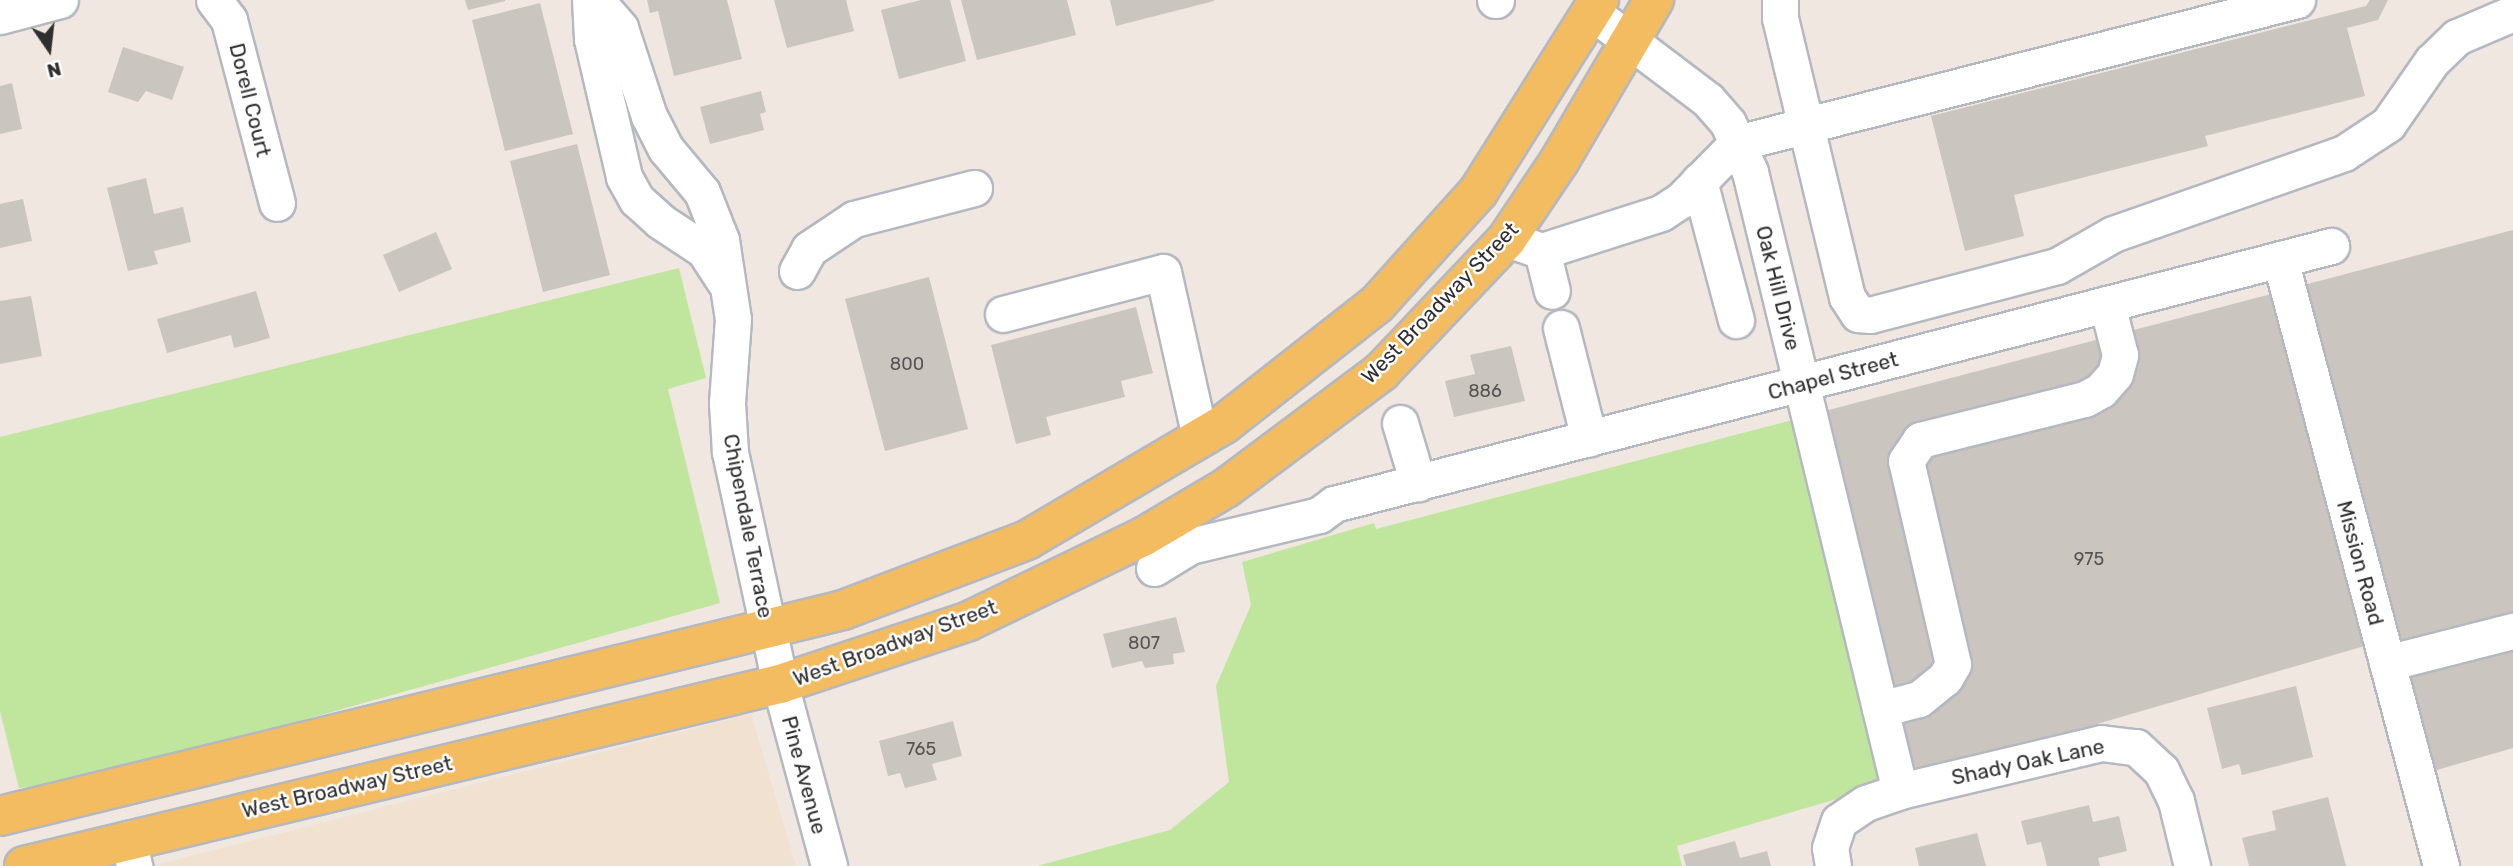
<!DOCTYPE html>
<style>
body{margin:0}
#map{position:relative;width:2513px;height:866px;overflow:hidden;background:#efe7e0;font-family:Rubik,sans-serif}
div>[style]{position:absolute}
.education>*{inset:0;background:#f0e1d0}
.green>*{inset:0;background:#c0e69d}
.building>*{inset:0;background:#cbc5bf}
.roads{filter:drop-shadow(2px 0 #b4b8c1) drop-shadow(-2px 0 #b4b8c1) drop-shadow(0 2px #b4b8c1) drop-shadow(0 -2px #b4b8c1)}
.minor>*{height:35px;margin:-17.5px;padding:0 17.5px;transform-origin:17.5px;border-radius:17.5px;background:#fff}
.major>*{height:38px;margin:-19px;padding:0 19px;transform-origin:19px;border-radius:19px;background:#f3bc61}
span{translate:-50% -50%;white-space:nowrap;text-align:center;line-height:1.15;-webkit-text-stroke:5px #fff;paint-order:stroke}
.number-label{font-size:18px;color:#555452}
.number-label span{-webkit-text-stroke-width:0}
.street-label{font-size:21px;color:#2e2e2e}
.north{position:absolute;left:14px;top:14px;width:70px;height:70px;-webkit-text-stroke:5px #fff;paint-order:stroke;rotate:166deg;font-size:19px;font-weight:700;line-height:28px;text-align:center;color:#2e2e2e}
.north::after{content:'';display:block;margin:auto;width:24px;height:32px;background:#2e2e2e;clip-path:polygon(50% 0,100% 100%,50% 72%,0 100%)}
</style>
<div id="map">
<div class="education">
<div style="clip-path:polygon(751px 714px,796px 866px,152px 866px)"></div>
</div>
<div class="green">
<div style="clip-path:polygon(679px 268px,706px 378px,668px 389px,720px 603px,89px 780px,19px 788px,0 711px,0 437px)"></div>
<div style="clip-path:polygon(1796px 419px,1884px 780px,1850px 795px,1677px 846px,1682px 866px,1037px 866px,1170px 830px,1229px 782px,1216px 686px,1251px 605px,1242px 562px,1374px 523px,1376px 529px)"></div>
</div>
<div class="building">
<div style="clip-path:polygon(465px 0,505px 0,505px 1px,468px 10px)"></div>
<div style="clip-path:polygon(647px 0,727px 0,742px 59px,674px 76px,658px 11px,650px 13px)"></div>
<div style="clip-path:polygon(774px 0,846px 0,854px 31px,787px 48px)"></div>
<div style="clip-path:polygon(921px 0,950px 0,966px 61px,899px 79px,881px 10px)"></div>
<div style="clip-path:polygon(961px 0,1067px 0,1076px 35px,977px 60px)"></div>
<div style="clip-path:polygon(1110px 0,1214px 0,1214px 1px,1116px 26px)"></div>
<div style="clip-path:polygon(2370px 0,2388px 0,2378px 20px,2347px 28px,2365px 96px,2205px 136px,2208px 146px,2014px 195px,2024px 236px,1965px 251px,1931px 116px,2366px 6px)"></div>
<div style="clip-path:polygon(540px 3px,573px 134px,505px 151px,472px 20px)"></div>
<div style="clip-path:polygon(123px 47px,184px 67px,172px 100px,146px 91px,138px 102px,108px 92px)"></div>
<div style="clip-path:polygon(12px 83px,22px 129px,0 134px,0 86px)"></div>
<div style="clip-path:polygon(761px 91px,766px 112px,760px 114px,764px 130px,710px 144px,700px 107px)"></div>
<div style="clip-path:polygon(577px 144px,610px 275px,543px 292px,510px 161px)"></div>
<div style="clip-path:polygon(146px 178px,154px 214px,183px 207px,191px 242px,154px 251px,158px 264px,128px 271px,107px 188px)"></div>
<div style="clip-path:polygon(23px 199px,32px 241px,0 248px,0 204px)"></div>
<div style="clip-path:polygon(2513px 230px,2513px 748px,2430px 772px,2300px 286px)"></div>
<div style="clip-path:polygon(436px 232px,452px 269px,399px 292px,383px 255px)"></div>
<div style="clip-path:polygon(929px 277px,968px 429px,885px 451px,845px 299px)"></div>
<div style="clip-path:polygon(256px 291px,270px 338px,234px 348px,231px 335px,167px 353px,157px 319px)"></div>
<div style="clip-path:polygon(2275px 293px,2368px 645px,2015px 748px,1909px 773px,1821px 412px)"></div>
<div style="clip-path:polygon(31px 296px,42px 356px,0 364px,0 301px)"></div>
<div style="clip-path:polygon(1136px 307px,1153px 373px,1121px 381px,1125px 397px,1046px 417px,1051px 435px,1016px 444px,991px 345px)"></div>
<div style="clip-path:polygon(1511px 346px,1525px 401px,1454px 417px,1445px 381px,1475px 374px,1470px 355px)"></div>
<div style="clip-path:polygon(1176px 617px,1185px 652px,1173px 654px,1174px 664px,1145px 668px,1142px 661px,1112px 668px,1103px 634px)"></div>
<div style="clip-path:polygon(2296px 686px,2313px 757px,2242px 775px,2239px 764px,2222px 769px,2207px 708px)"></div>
<div style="clip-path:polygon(953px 721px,962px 756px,932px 764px,937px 780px,905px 788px,900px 773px,888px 776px,879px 741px)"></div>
<div style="clip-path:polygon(2328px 797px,2346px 866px,2249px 866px,2242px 838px,2276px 830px,2272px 811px)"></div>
<div style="clip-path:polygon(2089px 805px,2093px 822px,2119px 816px,2127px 851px,2098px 858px,2100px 866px,2047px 866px,2041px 842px,2027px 845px,2021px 821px)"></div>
<div style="clip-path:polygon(1977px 833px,1986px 866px,1919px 866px,1915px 848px)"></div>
<div style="clip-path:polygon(1735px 841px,1740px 858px,1767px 851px,1771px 866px,1686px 866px,1683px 855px)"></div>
</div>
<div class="roads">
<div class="minor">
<div style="left:214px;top:0;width:25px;rotate:53deg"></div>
<div style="left:229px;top:20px;width:189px;rotate:75.3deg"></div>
<div style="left:590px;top:0;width:39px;rotate:87deg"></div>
<div style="left:592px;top:39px;width:142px;rotate:76.9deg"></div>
<div style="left:624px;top:177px;width:26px;rotate:61deg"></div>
<div style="left:637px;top:200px;width:31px;rotate:42deg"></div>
<div style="left:660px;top:221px;width:53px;rotate:33.4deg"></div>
<div style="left:704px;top:250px;width:37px;rotate:57deg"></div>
<div style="left:596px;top:0;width:37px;rotate:49deg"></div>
<div style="left:620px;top:28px;width:93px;rotate:71.8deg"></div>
<div style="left:649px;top:116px;width:37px;rotate:63deg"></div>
<div style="left:666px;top:149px;width:56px;rotate:50.1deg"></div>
<div style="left:702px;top:192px;width:52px;rotate:68.4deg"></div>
<div style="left:721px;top:240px;width:80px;rotate:81.4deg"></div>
<div style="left:733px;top:319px;width:84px;rotate:94.1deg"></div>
<div style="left:727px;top:403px;width:49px;rotate:86.5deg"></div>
<div style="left:730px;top:452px;width:237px;rotate:77.8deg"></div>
<div style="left:780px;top:684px;width:188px;rotate:74.9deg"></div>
<div style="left:1495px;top:0;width:1px"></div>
<div style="left:1780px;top:0;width:18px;rotate:90deg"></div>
<div style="left:1780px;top:18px;width:287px;rotate:76.5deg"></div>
<div style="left:1847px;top:297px;width:20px;rotate:57deg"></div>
<div style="left:1858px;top:314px;width:12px;rotate:5deg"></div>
<div style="left:1870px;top:315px;width:193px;rotate:-14.7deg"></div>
<div style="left:2057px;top:266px;width:64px;rotate:-29.7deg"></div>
<div style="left:2113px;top:234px;width:245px;rotate:-19.3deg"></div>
<div style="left:2344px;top:153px;width:53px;rotate:-33.4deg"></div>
<div style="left:2388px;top:124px;width:77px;rotate:-55.1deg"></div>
<div style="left:2432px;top:61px;width:35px;rotate:-44deg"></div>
<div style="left:2457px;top:37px;width:61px;rotate:-23.2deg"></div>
<div style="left:1593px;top:13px;width:144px;rotate:37.1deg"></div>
<div style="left:1708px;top:100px;width:30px;rotate:49deg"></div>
<div style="left:1728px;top:123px;width:54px;rotate:65.8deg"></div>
<div style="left:1750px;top:172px;width:637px;rotate:76.38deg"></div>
<div style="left:0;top:16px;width:62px;rotate:-14.9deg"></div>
<div style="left:1699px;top:181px;width:144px;rotate:75.1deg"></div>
<div style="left:1507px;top:239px;width:37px;rotate:19deg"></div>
<div style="left:1542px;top:251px;width:125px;rotate:-17.7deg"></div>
<div style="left:1661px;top:213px;width:24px;rotate:-33deg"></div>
<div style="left:1681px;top:200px;width:80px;rotate:-45.5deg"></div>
<div style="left:1737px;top:143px;width:578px;rotate:-14.32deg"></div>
<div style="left:1542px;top:251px;width:41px;rotate:76deg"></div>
<div style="left:2280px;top:259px;width:628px;rotate:75.14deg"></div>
<div style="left:797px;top:271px;width:25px;rotate:-61deg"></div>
<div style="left:809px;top:249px;width:54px;rotate:-33.7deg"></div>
<div style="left:854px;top:219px;width:124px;rotate:-14.5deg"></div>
<div style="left:1003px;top:314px;width:165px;rotate:-14.7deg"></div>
<div style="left:1163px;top:272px;width:170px;rotate:77.4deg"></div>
<div style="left:1561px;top:328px;width:114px;rotate:75.8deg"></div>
<div style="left:1400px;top:423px;width:63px;rotate:73.3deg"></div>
<div style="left:1154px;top:568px;width:42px;rotate:-31.4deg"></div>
<div style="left:1190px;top:546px;width:133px;rotate:-13.5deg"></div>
<div style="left:1319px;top:515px;width:19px;rotate:-36deg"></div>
<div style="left:1334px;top:504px;width:1030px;rotate:-14.51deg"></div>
<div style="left:2387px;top:663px;width:130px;rotate:-14.3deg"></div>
<div style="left:1880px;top:709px;width:40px;rotate:-14.4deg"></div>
<div style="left:1919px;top:699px;width:33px;rotate:-39deg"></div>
<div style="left:1945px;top:678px;width:16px;rotate:-60deg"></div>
<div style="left:1953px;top:664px;width:208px;rotate:-103deg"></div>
<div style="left:1906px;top:461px;width:25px;rotate:-56deg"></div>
<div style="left:1920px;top:440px;width:170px;rotate:-14deg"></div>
<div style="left:2085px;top:399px;width:18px;rotate:-29deg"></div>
<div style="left:2101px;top:390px;width:21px;rotate:-49deg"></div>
<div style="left:2115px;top:374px;width:20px;rotate:-75deg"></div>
<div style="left:2120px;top:355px;width:53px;rotate:-104.3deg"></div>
<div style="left:128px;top:839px;width:28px;rotate:77deg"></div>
<div style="left:1833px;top:866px;width:18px;rotate:-99deg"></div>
<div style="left:1830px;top:848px;width:28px;rotate:-72deg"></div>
<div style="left:1839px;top:821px;width:32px;rotate:-34deg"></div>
<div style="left:1866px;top:803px;width:36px;rotate:-19deg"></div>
<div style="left:1900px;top:791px;width:207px;rotate:-13.4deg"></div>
<div style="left:2101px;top:743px;width:35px;rotate:7deg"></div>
<div style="left:2136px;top:747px;width:34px;rotate:43deg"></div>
<div style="left:2161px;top:770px;width:34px;rotate:64deg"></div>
<div style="left:2176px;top:801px;width:67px;rotate:76.2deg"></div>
</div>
<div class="major">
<div style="left:0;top:816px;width:868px;rotate:-13.73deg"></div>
<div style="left:843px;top:610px;width:197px;rotate:-20.8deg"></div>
<div style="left:1027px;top:540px;width:229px;rotate:-30.5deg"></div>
<div style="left:1224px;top:424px;width:194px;rotate:-38.1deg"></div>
<div style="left:1377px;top:304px;width:151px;rotate:-48deg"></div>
<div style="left:1478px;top:192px;width:227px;rotate:-57.8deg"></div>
<div style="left:24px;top:866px;width:778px;rotate:-13.54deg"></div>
<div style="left:780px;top:684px;width:199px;rotate:-18.4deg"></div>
<div style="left:969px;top:621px;width:193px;rotate:-25.8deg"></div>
<div style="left:1143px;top:537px;width:96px;rotate:-30.6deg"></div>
<div style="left:1226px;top:488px;width:194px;rotate:-36.8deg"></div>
<div style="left:1381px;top:372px;width:183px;rotate:-46.5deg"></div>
<div style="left:1507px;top:239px;width:95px;rotate:-56.1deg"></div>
<div style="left:1560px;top:160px;width:186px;rotate:-59.6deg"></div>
</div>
</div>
<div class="number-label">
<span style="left:907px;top:364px">800</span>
<span style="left:1485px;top:391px">886</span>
<span style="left:2089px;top:559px">975</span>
<span style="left:1144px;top:643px">807</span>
<span style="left:921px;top:749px">765</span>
</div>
<div class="street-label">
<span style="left:250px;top:100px;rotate:76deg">Dorell Court</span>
<span style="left:1778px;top:288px;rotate:76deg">Oak Hill Drive</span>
<span style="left:1440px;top:303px;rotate:-46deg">West Broadway Street</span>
<span style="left:1833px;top:376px;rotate:-15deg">Chapel Street</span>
<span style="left:748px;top:526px;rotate:79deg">Chipendale Terrace</span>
<span style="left:2360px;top:563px;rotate:75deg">Mission Road</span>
<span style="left:895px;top:643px;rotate:-20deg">West Broadway Street</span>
<span style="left:2028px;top:762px;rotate:-12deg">Shady Oak Lane</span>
<span style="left:804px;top:775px;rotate:75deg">Pine Avenue</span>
<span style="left:347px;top:787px;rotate:-13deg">West Broadway Street</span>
</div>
<div class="north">N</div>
</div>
